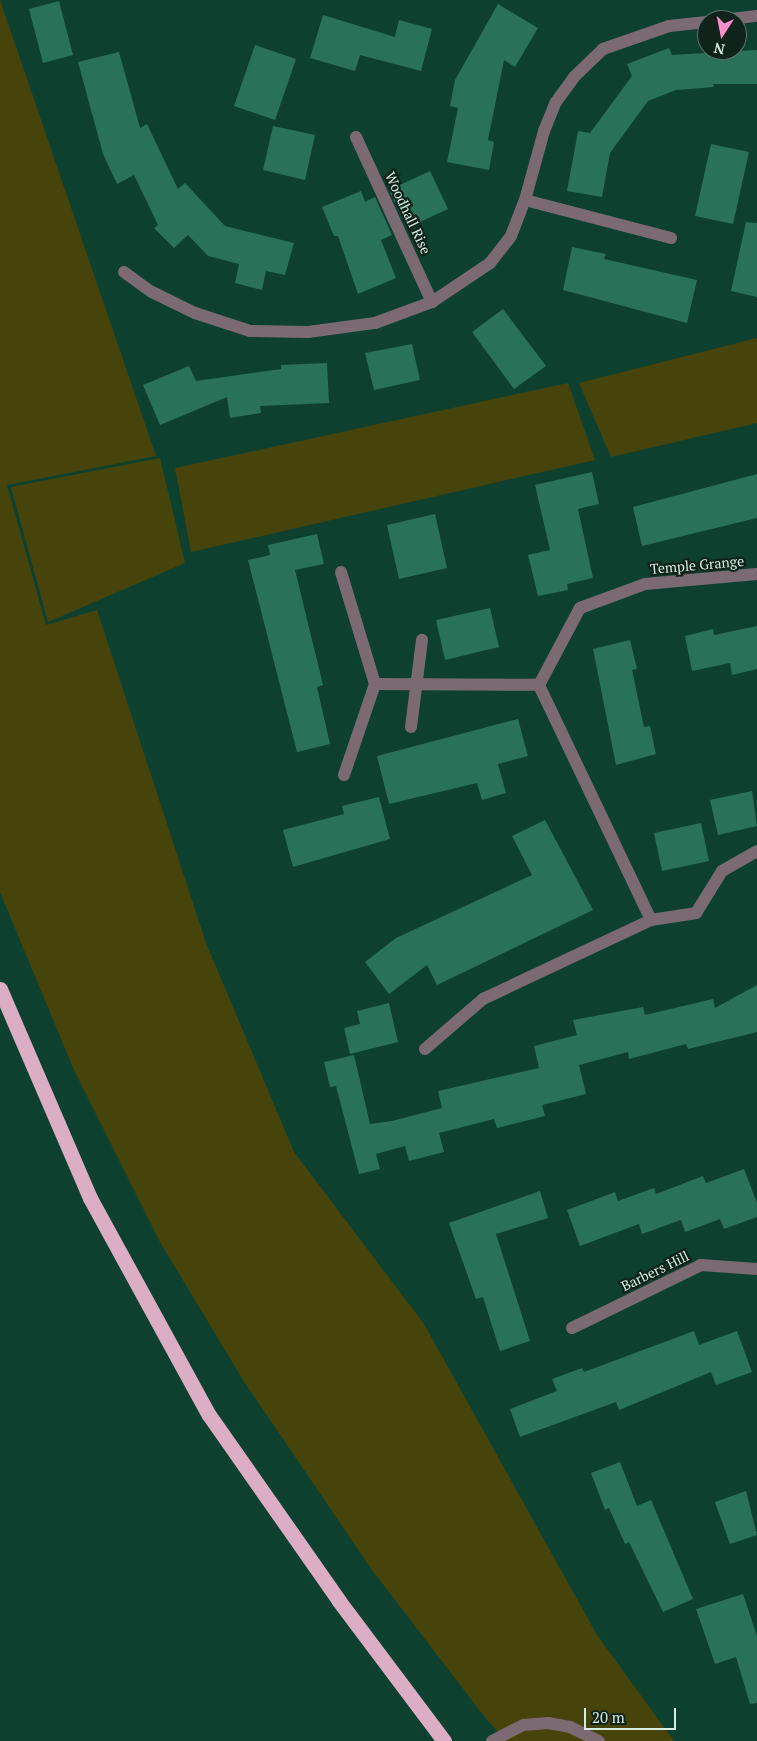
<!DOCTYPE html>
<style>
body{margin:0}
#map{position:relative;width:757px;height:1741px;overflow:hidden;background:#0e4030;font-family:"PT Serif",serif}
div>[style]{position:absolute}
.green>*{inset:0;background:#47440b}
.building>*{inset:0;background:#297158}
.minor>*{height:12px;margin:-6px;padding:0 6px;transform-origin:6px;border-radius:6px;background:#7c6a73}
.highway>*{height:15px;margin:-7.5px;padding:0 7.5px;transform-origin:7.5px;border-radius:7.5px;background:#dcaec5}
span{translate:-50% -50%;white-space:nowrap;text-align:center;line-height:1.15;-webkit-text-stroke:4.5px #0f231b;paint-order:stroke}
.street-label{font-size:14px;color:#d5ede2}
.north{position:absolute;left:697px;top:10px;width:50px;height:50px;box-sizing:border-box;background:#0f231b;border:1px solid #5e746b;border-radius:50%;rotate:191deg;font-size:14px;font-weight:700;line-height:20px;text-align:center;color:#d5ede2}
.north::after{content:'';display:block;margin:auto;width:18px;height:22px;background:#f98fca;clip-path:polygon(50% 0,100% 100%,50% 72%,0 100%)}
.scale{position:absolute;left:584px;top:1708px;width:92px;height:22px;box-sizing:border-box;border:2px solid #d5ede2;border-top:0;padding-left:6px;font-size:15px;line-height:18px;white-space:nowrap;color:#d5ede2;-webkit-text-stroke:4px #0f231b;paint-order:stroke}
</style>
<div id="map">
<div class="green">
<div style="clip-path:polygon(0 0,156px 456px,7px 485px,46px 625px,97px 610px,206px 943px,294px 1152px,424px 1324px,597px 1635px,674px 1741px,506px 1741px,484px 1716px,372px 1570px,243px 1380px,160px 1242px,74px 1070px,0 892px)"></div>
<div style="clip-path:polygon(757px 338px,757px 423px,611px 457px,579px 383px)"></div>
<div style="clip-path:polygon(568px 383px,595px 460px,191px 552px,175px 468px)"></div>
<div style="clip-path:polygon(160px 458px,185px 563px,48px 622px,11px 487px)"></div>
</div>
<div class="building">
<div style="clip-path:polygon(59px 1px,73px 55px,43px 63px,29px 9px)"></div>
<div style="clip-path:polygon(498px 4px,538px 28px,515px 67px,504px 60px,488px 140px,494px 142px,489px 170px,447px 162px,458px 108px,450px 106px,455px 80px)"></div>
<div style="clip-path:polygon(323px 15px,395px 37px,399px 20px,432px 29px,421px 71px,360px 55px,355px 71px,310px 58px)"></div>
<div style="clip-path:polygon(255px 45px,296px 59px,275px 120px,234px 106px)"></div>
<div style="clip-path:polygon(669px 48px,672px 55px,757px 50px,757px 84px,713px 84px,714px 87px,676px 90px,648px 101px,610px 153px,602px 197px,567px 191px,578px 131px,590px 133px,632px 76px,627px 64px)"></div>
<div style="clip-path:polygon(119px 52px,140px 128px,147px 124px,178px 189px,185px 183px,225px 226px,294px 243px,285px 275px,266px 271px,262px 290px,235px 283px,239px 264px,208px 256px,188px 235px,174px 248px,154px 228px,158px 225px,134px 175px,117px 184px,103px 154px,78px 62px)"></div>
<div style="clip-path:polygon(273px 126px,315px 135px,305px 180px,263px 170px)"></div>
<div style="clip-path:polygon(711px 144px,749px 152px,733px 224px,695px 216px)"></div>
<div style="clip-path:polygon(430px 171px,448px 209px,407px 228px,389px 190px)"></div>
<div style="clip-path:polygon(361px 191px,365px 202px,375px 197px,392px 235px,381px 240px,396px 278px,358px 294px,338px 236px,334px 236px,322px 207px)"></div>
<div style="clip-path:polygon(746px 222px,757px 223px,757px 297px,731px 291px)"></div>
<div style="clip-path:polygon(572px 247px,606px 254px,604px 259px,697px 280px,687px 323px,563px 290px)"></div>
<div style="clip-path:polygon(503px 309px,546px 366px,514px 389px,472px 332px)"></div>
<div style="clip-path:polygon(412px 344px,420px 380px,374px 390px,365px 353px)"></div>
<div style="clip-path:polygon(327px 363px,329px 403px,260px 406px,261px 413px,230px 418px,227px 397px,160px 425px,143px 385px,189px 366px,196px 381px,281px 369px,281px 365px)"></div>
<div style="clip-path:polygon(592px 472px,599px 504px,578px 509px,593px 578px,567px 584px,568px 590px,538px 596px,528px 555px,550px 550px,535px 485px)"></div>
<div style="clip-path:polygon(757px 474px,757px 518px,642px 546px,633px 507px)"></div>
<div style="clip-path:polygon(435px 514px,447px 568px,399px 579px,387px 525px)"></div>
<div style="clip-path:polygon(317px 534px,324px 564px,295px 570px,323px 685px,317px 687px,330px 744px,297px 752px,248px 560px,270px 555px,268px 545px)"></div>
<div style="clip-path:polygon(490px 608px,499px 647px,445px 660px,436px 620px)"></div>
<div style="clip-path:polygon(757px 626px,757px 669px,732px 675px,730px 663px,692px 671px,685px 636px,713px 629px,714px 635px)"></div>
<div style="clip-path:polygon(630px 640px,637px 669px,632px 670px,644px 727px,650px 726px,656px 754px,616px 765px,593px 649px)"></div>
<div style="clip-path:polygon(518px 719px,528px 756px,498px 764px,506px 793px,482px 800px,477px 783px,389px 804px,377px 756px)"></div>
<div style="clip-path:polygon(752px 791px,757px 826px,718px 835px,710px 800px)"></div>
<div style="clip-path:polygon(379px 797px,390px 839px,293px 867px,283px 830px,344px 814px,342px 806px)"></div>
<div style="clip-path:polygon(545px 820px,593px 910px,437px 985px,427px 965px,389px 994px,365px 962px,396px 938px,532px 875px,512px 836px)"></div>
<div style="clip-path:polygon(701px 823px,709px 861px,662px 871px,654px 833px)"></div>
<div style="clip-path:polygon(757px 985px,757px 1032px,688px 1049px,686px 1044px,629px 1059px,628px 1052px,579px 1065px,586px 1094px,542px 1105px,545px 1116px,497px 1128px,494px 1119px,439px 1133px,444px 1152px,409px 1161px,405px 1146px,376px 1154px,380px 1169px,359px 1174px,336px 1086px,330px 1087px,324px 1062px,354px 1055px,370px 1124px,392px 1121px,442px 1108px,438px 1091px,539px 1068px,534px 1046px,577px 1035px,573px 1020px,643px 1007px,645px 1015px,713px 999px,715px 1008px)"></div>
<div style="clip-path:polygon(389px 1003px,398px 1042px,350px 1054px,344px 1028px,360px 1024px,357px 1011px)"></div>
<div style="clip-path:polygon(744px 1169px,757px 1203px,757px 1217px,724px 1229px,720px 1219px,685px 1232px,681px 1220px,642px 1234px,639px 1224px,580px 1246px,567px 1210px,615px 1192px,618px 1201px,654px 1188px,656px 1194px,703px 1176px,706px 1183px)"></div>
<div style="clip-path:polygon(540px 1191px,548px 1218px,496px 1234px,530px 1341px,500px 1351px,483px 1297px,476px 1299px,449px 1223px)"></div>
<div style="clip-path:polygon(694px 1331px,699px 1345px,737px 1331px,752px 1372px,716px 1385px,711px 1372px,619px 1410px,616px 1402px,520px 1437px,510px 1409px,557px 1391px,552px 1379px,582px 1368px,584px 1372px)"></div>
<div style="clip-path:polygon(620px 1462px,637px 1506px,651px 1500px,693px 1599px,663px 1612px,629px 1542px,625px 1544px,609px 1508px,605px 1510px,591px 1473px)"></div>
<div style="clip-path:polygon(746px 1491px,757px 1535px,730px 1544px,715px 1502px)"></div>
<div style="clip-path:polygon(743px 1594px,757px 1636px,757px 1703px,750px 1704px,736px 1657px,715px 1664px,696px 1609px)"></div>
</div>
<div class="minor">
<div style="left:723px;top:20px;width:34px;rotate:-7deg"></div>
<div style="left:356px;top:137px;width:182px;rotate:65.3deg"></div>
<div style="left:525px;top:200px;width:151px;rotate:14.6deg"></div>
<div style="left:124px;top:272px;width:34px;rotate:36deg"></div>
<div style="left:152px;top:292px;width:48px;rotate:26deg"></div>
<div style="left:195px;top:313px;width:58px;rotate:18.1deg"></div>
<div style="left:250px;top:331px;width:58px;rotate:1deg"></div>
<div style="left:308px;top:332px;width:68px;rotate:-7.7deg"></div>
<div style="left:375px;top:323px;width:61px;rotate:-20.2deg"></div>
<div style="left:432px;top:302px;width:70px;rotate:-33.9deg"></div>
<div style="left:490px;top:263px;width:34px;rotate:-52deg"></div>
<div style="left:511px;top:236px;width:39px;rotate:-69deg"></div>
<div style="left:525px;top:200px;width:72px;rotate:-74.6deg"></div>
<div style="left:544px;top:131px;width:31px;rotate:-68deg"></div>
<div style="left:556px;top:102px;width:31px;rotate:-54deg"></div>
<div style="left:574px;top:77px;width:40px;rotate:-44deg"></div>
<div style="left:603px;top:49px;width:70px;rotate:-19.2deg"></div>
<div style="left:669px;top:26px;width:38px;rotate:-6deg"></div>
<div style="left:341px;top:572px;width:117px;rotate:73.1deg"></div>
<div style="left:411px;top:727px;width:88px;rotate:-82.8deg"></div>
<div style="left:344px;top:775px;width:96px;rotate:-71.2deg"></div>
<div style="left:375px;top:684px;width:164px;rotate:0.3deg"></div>
<div style="left:651px;top:920px;width:260px;rotate:-115.5deg"></div>
<div style="left:539px;top:685px;width:87px;rotate:-62deg"></div>
<div style="left:580px;top:608px;width:69px;rotate:-20.3deg"></div>
<div style="left:645px;top:584px;width:112px;rotate:-5.1deg"></div>
<div style="left:425px;top:1049px;width:77px;rotate:-40.8deg"></div>
<div style="left:483px;top:999px;width:186px;rotate:-25.2deg"></div>
<div style="left:651px;top:920px;width:46px;rotate:-8.8deg"></div>
<div style="left:696px;top:913px;width:49px;rotate:-58.2deg"></div>
<div style="left:722px;top:871px;width:40px;rotate:-29.7deg"></div>
<div style="left:572px;top:1328px;width:144px;rotate:-26deg"></div>
<div style="left:701px;top:1265px;width:56px;rotate:4.1deg"></div>
<div style="left:492px;top:1741px;width:36px;rotate:-27deg"></div>
<div style="left:524px;top:1725px;width:24px;rotate:-5deg"></div>
<div style="left:548px;top:1723px;width:22px;rotate:10deg"></div>
<div style="left:570px;top:1727px;width:32px;rotate:26deg"></div>
</div>
<div class="highway">
<div style="left:0;top:989px;width:228px;rotate:66.7deg"></div>
<div style="left:90px;top:1198px;width:247px;rotate:61.3deg"></div>
<div style="left:209px;top:1415px;width:227px;rotate:55deg"></div>
<div style="left:339px;top:1601px;width:175px;rotate:53.1deg"></div>
</div>
<div class="street-label">
<span style="left:408px;top:213px;rotate:65deg">Woodhall Rise</span>
<span style="left:697px;top:565px;rotate:-5deg">Temple Grange</span>
<span style="left:655px;top:1271px;rotate:-26deg">Barbers Hill</span>
</div>
<div class="north">N</div>
<div class="scale">20 m</div>
</div>
